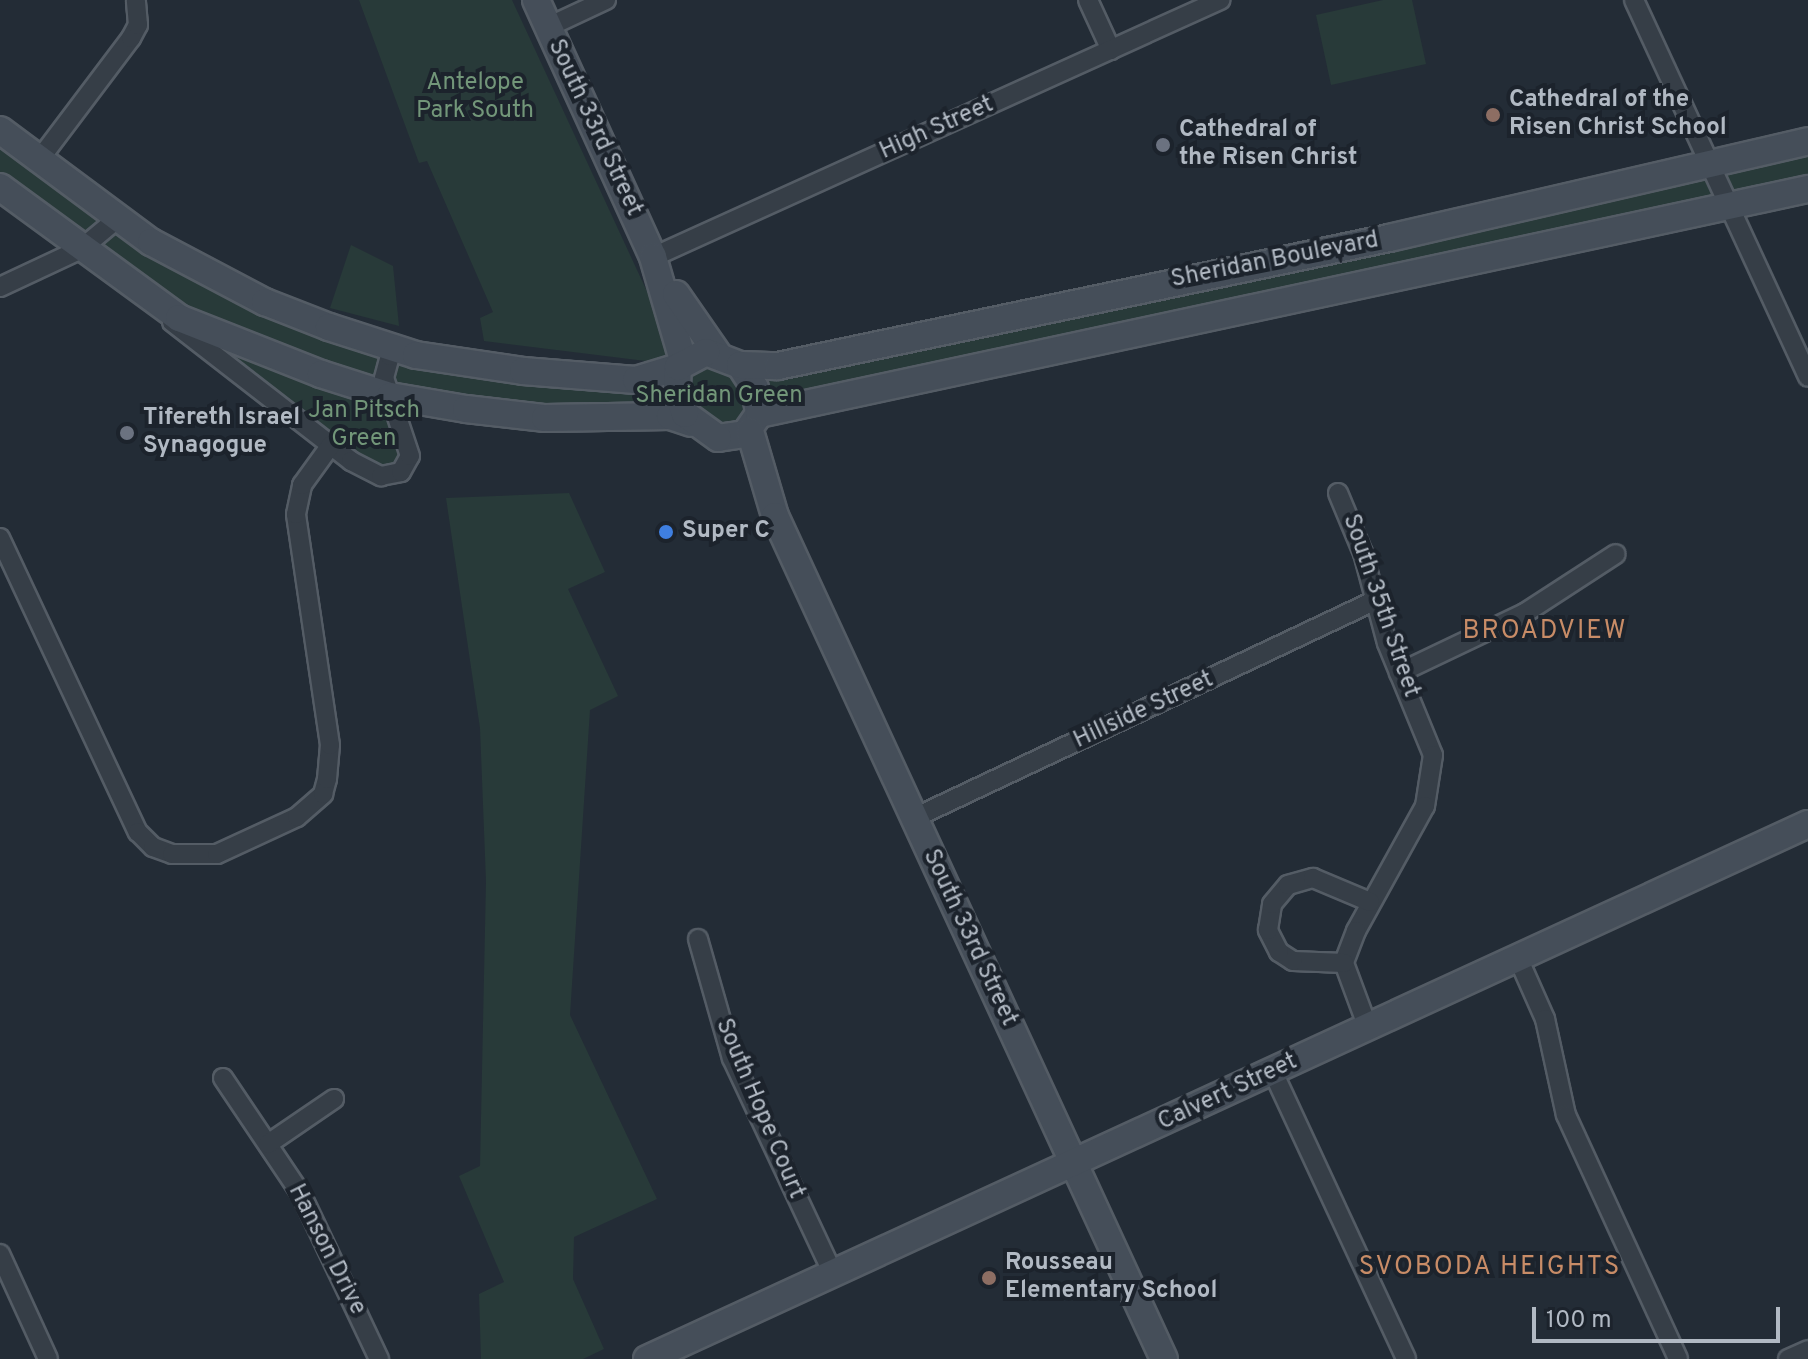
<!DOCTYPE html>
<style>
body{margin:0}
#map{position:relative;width:1808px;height:1359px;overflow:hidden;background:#232c36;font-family:Overpass,sans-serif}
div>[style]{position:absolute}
.green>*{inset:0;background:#283a39}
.roads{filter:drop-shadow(2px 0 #545c65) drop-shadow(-2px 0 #545c65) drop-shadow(0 2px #545c65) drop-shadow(0 -2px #545c65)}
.street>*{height:18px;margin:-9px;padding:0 9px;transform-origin:9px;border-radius:9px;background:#363e47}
.secondary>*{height:26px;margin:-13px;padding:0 13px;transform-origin:13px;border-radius:13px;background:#454e59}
.dots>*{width:22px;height:22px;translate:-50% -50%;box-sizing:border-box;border:4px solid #1c232c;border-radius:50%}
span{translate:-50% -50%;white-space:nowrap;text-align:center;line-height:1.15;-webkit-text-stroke:8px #1c232c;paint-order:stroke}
.park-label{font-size:24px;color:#729679}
.poi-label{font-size:24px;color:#b1b9c3;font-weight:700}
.left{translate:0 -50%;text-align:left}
.street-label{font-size:24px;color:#b1b9c3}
.neighbourhood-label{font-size:26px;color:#c88c67;letter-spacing:2px}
.scale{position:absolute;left:1532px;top:1307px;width:248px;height:36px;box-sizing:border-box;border:4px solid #b1b9c3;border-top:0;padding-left:10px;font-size:24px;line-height:28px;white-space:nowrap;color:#b1b9c3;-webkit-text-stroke:6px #1c232c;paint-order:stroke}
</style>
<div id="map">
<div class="green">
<div style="clip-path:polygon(359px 0,512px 0,669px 339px,673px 352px,662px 363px,484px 341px,480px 318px,493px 312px,427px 161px,419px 163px)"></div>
<div style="clip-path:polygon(1383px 0,1412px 0,1426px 64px,1331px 85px,1316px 15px)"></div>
<div style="clip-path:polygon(0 130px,265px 302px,523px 371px,740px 365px,1808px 141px,1808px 189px,704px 432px,391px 396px,410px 456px,381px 476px,0 187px)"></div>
<div style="clip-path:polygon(351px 245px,393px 266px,399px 326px,330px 308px)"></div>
<div style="clip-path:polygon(569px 493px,605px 572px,568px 589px,618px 696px,590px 710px,570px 1015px,657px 1199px,574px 1237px,573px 1279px,604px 1349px,583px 1359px,481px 1359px,479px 1294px,504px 1282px,459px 1176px,480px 1166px,486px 881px,480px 728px,446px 498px)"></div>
</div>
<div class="roads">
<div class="street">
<div style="left:1088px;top:0;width:55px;rotate:65.3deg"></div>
<div style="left:1634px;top:0;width:415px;rotate:65.2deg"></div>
<div style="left:548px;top:27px;width:64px;rotate:-25deg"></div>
<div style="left:39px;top:160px;width:153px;rotate:-53deg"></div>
<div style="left:131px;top:38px;width:15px;rotate:-62deg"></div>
<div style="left:138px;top:25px;width:25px;rotate:-95deg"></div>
<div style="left:653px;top:257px;width:623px;rotate:-24.38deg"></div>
<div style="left:0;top:287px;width:89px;rotate:-25.1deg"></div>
<div style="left:81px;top:249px;width:47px;rotate:-39.8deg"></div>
<div style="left:172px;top:322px;width:227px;rotate:37.8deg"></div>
<div style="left:351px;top:461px;width:34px;rotate:27deg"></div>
<div style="left:381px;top:476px;width:20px;rotate:-11deg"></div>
<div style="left:401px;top:472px;width:18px;rotate:-61deg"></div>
<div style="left:410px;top:456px;width:82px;rotate:-108.4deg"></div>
<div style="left:384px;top:378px;width:23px;rotate:-75deg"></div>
<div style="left:390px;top:356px;width:10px;rotate:-37deg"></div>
<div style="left:1338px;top:493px;width:65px;rotate:67.4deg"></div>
<div style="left:1363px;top:553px;width:93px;rotate:75.1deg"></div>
<div style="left:1387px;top:643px;width:121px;rotate:67.7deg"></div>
<div style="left:1433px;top:755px;width:52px;rotate:98.9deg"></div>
<div style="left:1425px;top:806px;width:143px;rotate:118.9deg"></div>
<div style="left:1356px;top:931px;width:34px;rotate:111deg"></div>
<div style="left:1344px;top:963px;width:69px;rotate:69.7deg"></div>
<div style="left:0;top:538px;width:325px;rotate:64.9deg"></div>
<div style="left:138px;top:832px;width:21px;rotate:45deg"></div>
<div style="left:153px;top:847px;width:20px;rotate:20deg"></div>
<div style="left:172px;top:854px;width:45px"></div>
<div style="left:217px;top:854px;width:88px;rotate:-24.8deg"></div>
<div style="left:297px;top:817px;width:35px;rotate:-41deg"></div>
<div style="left:323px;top:794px;width:16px;rotate:-75deg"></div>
<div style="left:327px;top:779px;width:34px;rotate:-85deg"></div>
<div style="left:330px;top:745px;width:233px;rotate:-98.4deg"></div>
<div style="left:296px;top:514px;width:30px;rotate:-78deg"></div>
<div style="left:302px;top:485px;width:49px;rotate:-54.1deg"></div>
<div style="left:1399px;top:673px;width:140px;rotate:-25.5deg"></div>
<div style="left:1525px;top:613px;width:108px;rotate:-33deg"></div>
<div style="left:914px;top:818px;width:509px;rotate:-25.26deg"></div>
<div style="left:698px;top:939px;width:124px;rotate:74.1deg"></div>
<div style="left:732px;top:1058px;width:238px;rotate:64.9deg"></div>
<div style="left:1518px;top:958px;width:67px;rotate:66.1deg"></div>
<div style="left:1545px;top:1019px;width:98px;rotate:77.7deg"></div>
<div style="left:1566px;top:1115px;width:268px;rotate:65.3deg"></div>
<div style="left:1344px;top:963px;width:51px;rotate:-177.8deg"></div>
<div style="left:1293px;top:961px;width:17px;rotate:-147deg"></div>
<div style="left:1279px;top:952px;width:25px;rotate:-117deg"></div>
<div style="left:1268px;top:930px;width:26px;rotate:-81deg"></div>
<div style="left:1272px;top:904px;width:25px;rotate:-50deg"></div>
<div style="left:1288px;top:885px;width:26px;rotate:-16deg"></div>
<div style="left:1313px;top:878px;width:62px;rotate:22.8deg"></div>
<div style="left:1273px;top:1072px;width:316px;rotate:65.1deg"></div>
<div style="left:223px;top:1078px;width:140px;rotate:56.1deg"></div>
<div style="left:301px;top:1194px;width:183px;rotate:64.7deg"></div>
<div style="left:268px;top:1144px;width:80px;rotate:-34.3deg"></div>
<div style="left:0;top:1254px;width:115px;rotate:65.4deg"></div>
<div style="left:1788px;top:1359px;width:22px;rotate:-24deg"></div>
</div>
<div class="secondary">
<div style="left:536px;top:0;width:282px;rotate:65.5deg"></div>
<div style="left:653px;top:257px;width:107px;rotate:73.8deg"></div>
<div style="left:0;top:130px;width:188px;rotate:36.6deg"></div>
<div style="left:151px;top:242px;width:129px;rotate:27.8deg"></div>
<div style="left:265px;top:302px;width:69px;rotate:21.3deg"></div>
<div style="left:329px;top:327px;width:91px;rotate:17.8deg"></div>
<div style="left:416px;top:355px;width:108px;rotate:8.5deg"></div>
<div style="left:523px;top:371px;width:113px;rotate:4.6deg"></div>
<div style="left:636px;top:380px;width:44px;rotate:-17.2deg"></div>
<div style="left:0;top:187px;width:222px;rotate:36.2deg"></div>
<div style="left:179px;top:318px;width:153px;rotate:21.5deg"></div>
<div style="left:321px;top:374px;width:72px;rotate:17.7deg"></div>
<div style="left:390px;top:396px;width:77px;rotate:9.7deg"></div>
<div style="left:466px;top:409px;width:80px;rotate:6.5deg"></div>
<div style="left:545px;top:418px;width:125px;rotate:-0.9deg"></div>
<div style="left:670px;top:416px;width:22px;rotate:18deg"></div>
<div style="left:676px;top:294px;width:72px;rotate:55.2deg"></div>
<div style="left:706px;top:352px;width:36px;rotate:21deg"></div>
<div style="left:740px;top:365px;width:27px;rotate:57deg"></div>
<div style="left:755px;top:388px;width:26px;rotate:81deg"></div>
<div style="left:759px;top:414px;width:24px;rotate:125deg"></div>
<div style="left:745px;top:434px;width:27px;rotate:172deg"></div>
<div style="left:718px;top:438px;width:41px;rotate:-144deg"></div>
<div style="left:685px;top:414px;width:25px;rotate:-108deg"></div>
<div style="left:677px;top:390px;width:23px;rotate:-88deg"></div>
<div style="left:678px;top:367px;width:32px;rotate:-28deg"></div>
<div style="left:740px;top:365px;width:38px;rotate:2deg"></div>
<div style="left:778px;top:366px;width:624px;rotate:-11.83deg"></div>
<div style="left:1389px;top:238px;width:430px;rotate:-13deg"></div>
<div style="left:759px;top:414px;width:1073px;rotate:-12.11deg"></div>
<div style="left:750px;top:431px;width:89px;rotate:73.6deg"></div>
<div style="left:775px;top:516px;width:928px;rotate:65.23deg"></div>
<div style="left:647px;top:1359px;width:1278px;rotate:-24.74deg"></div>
</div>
</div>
<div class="dots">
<div style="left:1493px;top:115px;background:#8d6e63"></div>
<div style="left:1163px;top:145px;background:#6b7280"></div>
<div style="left:127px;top:433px;background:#6b7280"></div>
<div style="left:666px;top:532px;background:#3f7fe0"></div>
<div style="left:989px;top:1278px;background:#8d6e63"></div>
</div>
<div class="park-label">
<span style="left:475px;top:98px">Antelope<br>Park South</span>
<span style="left:719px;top:397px">Sheridan Green</span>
<span style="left:364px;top:426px">Jan Pitsch<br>Green</span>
</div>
<div class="poi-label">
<span class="left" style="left:1509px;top:115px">Cathedral of the<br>Risen Christ School</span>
<span class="left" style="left:1179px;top:145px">Cathedral of<br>the Risen Christ</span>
<span class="left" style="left:143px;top:433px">Tifereth Israel<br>Synagogue</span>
<span class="left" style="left:682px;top:532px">Super C</span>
<span class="left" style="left:1005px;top:1278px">Rousseau<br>Elementary School</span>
</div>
<div class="street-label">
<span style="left:594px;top:128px;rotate:65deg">South 33rd Street</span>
<span style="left:937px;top:129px;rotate:-24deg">High Street</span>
<span style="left:1275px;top:261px;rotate:-11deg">Sheridan Boulevard</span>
<span style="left:1380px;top:606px;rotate:71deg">South 35th Street</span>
<span style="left:1144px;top:711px;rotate:-25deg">Hillside Street</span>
<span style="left:969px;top:938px;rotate:65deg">South 33rd Street</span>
<span style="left:1228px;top:1093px;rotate:-25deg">Calvert Street</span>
<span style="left:759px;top:1109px;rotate:67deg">South Hope Court</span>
<span style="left:326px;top:1250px;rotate:63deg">Hanson Drive</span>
</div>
<div class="neighbourhood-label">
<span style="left:1545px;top:632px">BROADVIEW</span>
<span style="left:1490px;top:1268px">SVOBODA HEIGHTS</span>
</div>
<div class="scale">100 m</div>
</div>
